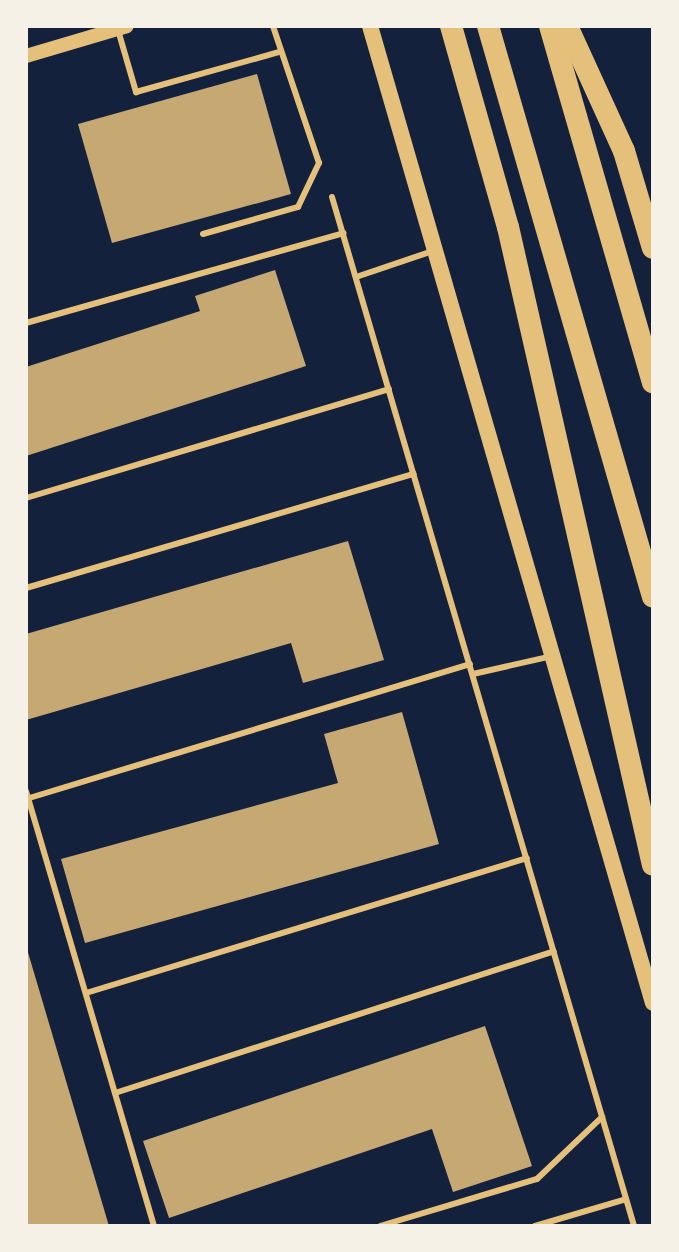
<!DOCTYPE html>
<style>
body{margin:0}
#map{position:relative;width:679px;height:1252px;overflow:hidden;background:#14213d;font-family:"Golos Text",sans-serif}
div>[style]{position:absolute}
.building>*{inset:0;background:#c6a872}
.service>*{height:6px;margin:-3px;padding:0 3px;transform-origin:3px;border-radius:3px;background:#e5c07b}
.tertiary>*{height:14px;margin:-7px;padding:0 7px;transform-origin:7px;border-radius:7px;background:#e5c07b}
.secondary>*{height:16px;margin:-8px;padding:0 8px;transform-origin:8px;border-radius:8px;background:#e5c07b}
.motorway>*{height:22px;margin:-11px;padding:0 11px;transform-origin:11px;border-radius:11px;background:#e5c07b}
span{translate:-50% -50%;white-space:nowrap;text-align:center;line-height:1.15;-webkit-text-stroke:8px #f6f1e7;paint-order:stroke}
.frame{position:absolute;inset:0;border:28px solid #f6f1e7;pointer-events:none}
</style>
<div id="map">
<div class="building">
<div style="clip-path:polygon(257px 74px,291px 194px,112px 243px,78px 124px)"></div>
<div style="clip-path:polygon(275px 270px,306px 366px,26px 456px,26px 367px,200px 311px,195px 296px)"></div>
<div style="clip-path:polygon(348px 541px,384px 660px,303px 683px,291px 643px,26px 720px,26px 634px)"></div>
<div style="clip-path:polygon(402px 712px,439px 844px,85px 943px,61px 859px,338px 783px,324px 734px)"></div>
<div style="clip-path:polygon(27px 949px,109px 1226px,26px 1226px)"></div>
<div style="clip-path:polygon(485px 1026px,532px 1166px,453px 1192px,432px 1129px,169px 1218px,143px 1141px)"></div>
</div>
<div class="service">
<div style="left:118px;top:30px;width:65px;rotate:73.8deg"></div>
<div style="left:136px;top:92px;width:148px;rotate:-15.6deg"></div>
<div style="left:332px;top:197px;width:1072px;rotate:73.64deg"></div>
<div style="left:203px;top:234px;width:99px;rotate:-15.9deg"></div>
<div style="left:298px;top:207px;width:49px;rotate:-64.5deg"></div>
<div style="left:319px;top:163px;width:145px;rotate:-108.6deg"></div>
<div style="left:356px;top:277px;width:81px;rotate:-18.7deg"></div>
<div style="left:26px;top:323px;width:330px;rotate:-15.8deg"></div>
<div style="left:26px;top:498px;width:379px;rotate:-16.7deg"></div>
<div style="left:26px;top:588px;width:404px;rotate:-16.4deg"></div>
<div style="left:473px;top:674px;width:81px;rotate:-12.8deg"></div>
<div style="left:26px;top:791px;width:453px;rotate:73.6deg"></div>
<div style="left:26px;top:799px;width:464px;rotate:-16.9deg"></div>
<div style="left:86px;top:993px;width:461px;rotate:-17deg"></div>
<div style="left:115px;top:1093px;width:461px;rotate:-17.9deg"></div>
<div style="left:380px;top:1226px;width:164px;rotate:-16.7deg"></div>
<div style="left:537px;top:1179px;width:90px;rotate:-43.6deg"></div>
<div style="left:535px;top:1226px;width:95px;rotate:-16.5deg"></div>
</div>
<div class="tertiary">
<div style="left:26px;top:56px;width:105px;rotate:-16.5deg"></div>
</div>
<div class="secondary">
<div style="left:370px;top:26px;width:1017px;rotate:73.85deg"></div>
</div>
<div class="motorway">
<div style="left:451px;top:26px;width:209px;rotate:74.2deg"></div>
<div style="left:508px;top:227px;width:654px;rotate:77.2deg"></div>
<div style="left:488px;top:26px;width:594px;rotate:73.88deg"></div>
<div style="left:550px;top:26px;width:371px;rotate:73.9deg"></div>
<div style="left:567px;top:26px;width:137px;rotate:65.5deg"></div>
<div style="left:624px;top:151px;width:101px;rotate:73.4deg"></div>
</div>
<div class="frame"></div>
</div>
